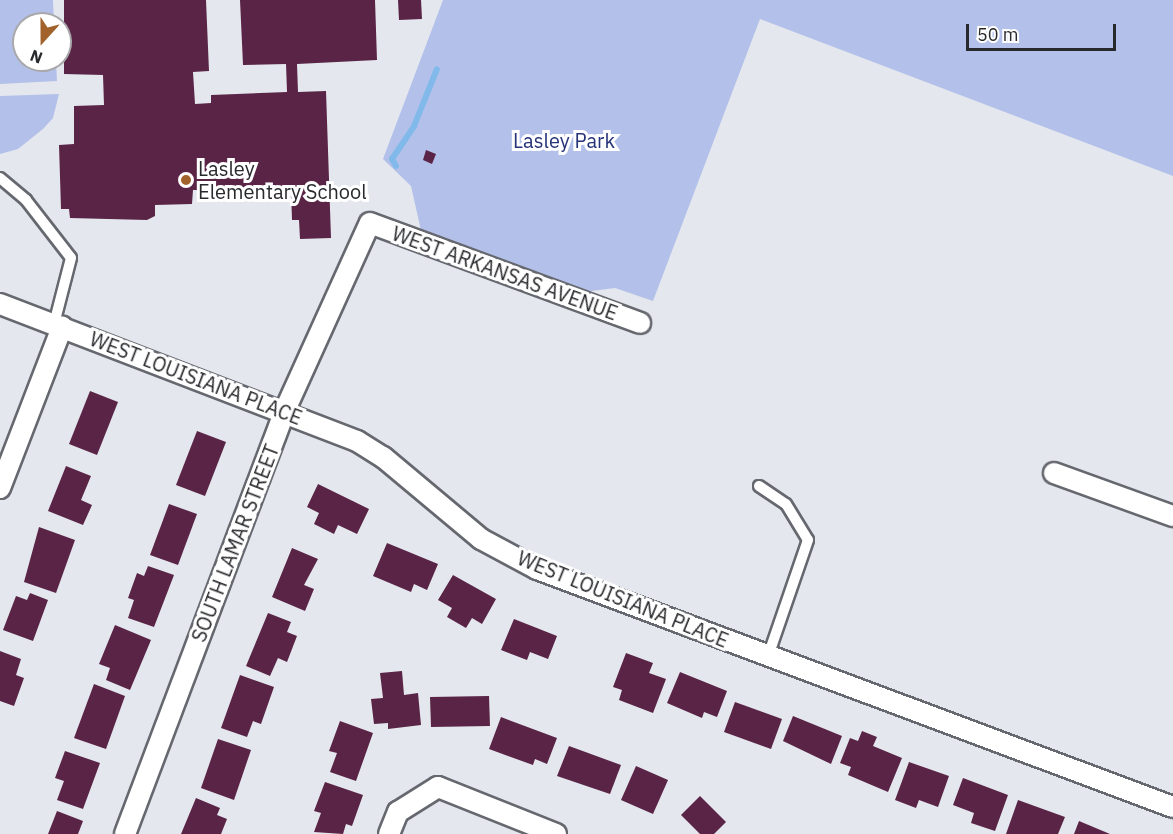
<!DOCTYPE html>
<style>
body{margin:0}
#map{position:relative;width:1173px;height:834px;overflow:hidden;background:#e4e7ee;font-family:"IBM Plex Sans",sans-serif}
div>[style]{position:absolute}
.green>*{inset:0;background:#b3c1ea}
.stream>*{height:6px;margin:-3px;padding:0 3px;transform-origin:3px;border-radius:3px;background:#81baea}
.building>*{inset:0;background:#5a2446}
.roads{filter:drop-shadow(2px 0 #66686f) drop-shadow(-2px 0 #66686f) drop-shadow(0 2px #66686f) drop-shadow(0 -2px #66686f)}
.service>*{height:10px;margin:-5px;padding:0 5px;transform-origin:5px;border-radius:5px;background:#fff}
.minor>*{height:20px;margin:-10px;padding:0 10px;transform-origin:10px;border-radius:10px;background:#fff}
.dots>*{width:16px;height:16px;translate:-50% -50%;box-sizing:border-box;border:3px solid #fff;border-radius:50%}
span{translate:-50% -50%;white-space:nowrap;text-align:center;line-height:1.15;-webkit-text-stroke:6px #fff;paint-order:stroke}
.park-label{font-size:20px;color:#253379}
.poi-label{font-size:20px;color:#28292c}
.left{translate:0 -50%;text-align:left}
.street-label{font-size:20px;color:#28292c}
.north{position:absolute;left:12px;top:12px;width:60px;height:60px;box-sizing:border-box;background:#fff;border:2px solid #a9a9ab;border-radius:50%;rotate:201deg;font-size:16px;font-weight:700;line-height:24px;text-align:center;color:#28292c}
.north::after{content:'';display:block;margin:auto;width:21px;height:27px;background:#a2622b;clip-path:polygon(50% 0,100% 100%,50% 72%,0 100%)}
.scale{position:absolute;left:966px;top:24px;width:150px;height:27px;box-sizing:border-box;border:3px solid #28292c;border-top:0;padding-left:8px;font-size:18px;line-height:21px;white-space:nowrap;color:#28292c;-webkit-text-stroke:4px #fff;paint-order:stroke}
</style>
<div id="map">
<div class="green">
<div style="clip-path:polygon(0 0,53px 0,54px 24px,24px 24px,24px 60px,56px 60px,57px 81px,0 84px)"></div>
<div style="clip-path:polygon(443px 0,1173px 0,1173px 176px,760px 19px,653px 301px,615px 288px,576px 293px,422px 235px,411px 186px,383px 159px)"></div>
<div style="clip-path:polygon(59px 94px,53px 118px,43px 129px,18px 149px,0 154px,0 96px)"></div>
</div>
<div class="stream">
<div style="left:396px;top:166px;width:8px;rotate:-120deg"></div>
<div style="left:392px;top:159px;width:40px;rotate:-56deg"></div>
<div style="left:414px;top:126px;width:61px;rotate:-68deg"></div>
</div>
<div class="building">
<div style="clip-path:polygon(64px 0,206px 0,209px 71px,193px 72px,195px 104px,211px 103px,211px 95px,287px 92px,286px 64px,243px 65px,240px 0,375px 0,377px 60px,297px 64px,298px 92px,326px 91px,331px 238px,300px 239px,299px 220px,292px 220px,291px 191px,193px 190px,192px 204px,155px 205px,155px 216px,147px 220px,70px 218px,69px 209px,61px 209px,59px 145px,74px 144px,74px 106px,104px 105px,103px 75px,64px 74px)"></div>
<div style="clip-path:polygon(398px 0,421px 0,422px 19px,399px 20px)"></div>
<div style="clip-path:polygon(426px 150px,436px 154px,432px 164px,423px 160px)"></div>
<div style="clip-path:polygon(90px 391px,118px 402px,97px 455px,69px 444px)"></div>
<div style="clip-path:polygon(197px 431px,226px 442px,205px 496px,176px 485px)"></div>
<div style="clip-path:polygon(66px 466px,91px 476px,81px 500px,92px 505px,83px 525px,48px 511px)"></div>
<div style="clip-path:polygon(318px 484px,369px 509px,357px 534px,338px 525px,334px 534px,314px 524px,319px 513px,307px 507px)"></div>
<div style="clip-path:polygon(169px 504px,197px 514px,178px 565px,150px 555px)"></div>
<div style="clip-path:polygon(39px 527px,75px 540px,56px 593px,24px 582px)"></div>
<div style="clip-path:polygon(387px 543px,438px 564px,427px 590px,414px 584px,411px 592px,373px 576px)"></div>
<div style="clip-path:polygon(292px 548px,318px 559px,304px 585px,314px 589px,305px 611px,272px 597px)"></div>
<div style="clip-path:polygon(148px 566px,174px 575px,154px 627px,128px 618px,134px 600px,128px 598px,137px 573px,144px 576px)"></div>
<div style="clip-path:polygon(453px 575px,496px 599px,482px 624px,472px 618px,466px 628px,447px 617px,452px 608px,438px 600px)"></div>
<div style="clip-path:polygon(30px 593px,48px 600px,33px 641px,3px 630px,16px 596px,27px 600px)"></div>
<div style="clip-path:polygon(268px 613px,291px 622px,287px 632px,297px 636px,287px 662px,278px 658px,270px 676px,246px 666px)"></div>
<div style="clip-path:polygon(514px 619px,557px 636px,548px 659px,530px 652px,527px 660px,501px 650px)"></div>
<div style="clip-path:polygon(115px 625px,151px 640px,130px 690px,106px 680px,110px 668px,99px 664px)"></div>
<div style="clip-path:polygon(0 651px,21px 659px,16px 675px,24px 678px,14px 706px,0 701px)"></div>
<div style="clip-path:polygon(626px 653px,653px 663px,649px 673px,666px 679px,653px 713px,619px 700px,622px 690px,613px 687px)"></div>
<div style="clip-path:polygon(402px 671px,404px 695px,418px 693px,421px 725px,388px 729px,388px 723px,374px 724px,371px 699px,383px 698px,380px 673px)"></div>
<div style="clip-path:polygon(680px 672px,727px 691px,717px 717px,704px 712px,702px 718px,667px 703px)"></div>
<div style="clip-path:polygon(240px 675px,274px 687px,261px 724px,253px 721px,247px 737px,221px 728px)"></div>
<div style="clip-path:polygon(94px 684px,125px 696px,106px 749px,74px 738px)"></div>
<div style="clip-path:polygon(489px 696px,490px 726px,431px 727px,430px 697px)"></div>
<div style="clip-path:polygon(735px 702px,782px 719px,771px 749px,724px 732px)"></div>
<div style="clip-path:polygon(793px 716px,842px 736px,831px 764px,783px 741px)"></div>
<div style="clip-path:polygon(501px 717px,557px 738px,547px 764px,535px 759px,533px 765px,489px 749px)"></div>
<div style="clip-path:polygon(340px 721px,373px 733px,356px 781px,330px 772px,337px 753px,329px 751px)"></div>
<div style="clip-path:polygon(862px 731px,877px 737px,873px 746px,902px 758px,888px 792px,848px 775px,851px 767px,840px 763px,850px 738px,858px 741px)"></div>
<div style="clip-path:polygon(218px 739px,251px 750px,234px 800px,201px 788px)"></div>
<div style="clip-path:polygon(569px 746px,621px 765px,610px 794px,557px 776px)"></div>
<div style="clip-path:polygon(65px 751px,100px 763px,83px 809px,57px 800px,64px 781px,55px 778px)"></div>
<div style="clip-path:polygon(909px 762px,949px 776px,938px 807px,919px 800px,916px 808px,895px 800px)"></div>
<div style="clip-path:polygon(636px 766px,668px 780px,653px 814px,621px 800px)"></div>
<div style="clip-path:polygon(963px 778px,1008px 795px,995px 831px,971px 823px,974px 813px,953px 805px)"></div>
<div style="clip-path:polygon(325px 782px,363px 795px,352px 826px,346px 824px,343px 834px,314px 832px,321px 813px,314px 811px)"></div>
<div style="clip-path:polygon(700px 796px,726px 822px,714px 834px,700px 834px,681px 815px)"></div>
<div style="clip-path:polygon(196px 798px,220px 808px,217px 815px,227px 819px,221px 834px,181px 834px)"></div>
<div style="clip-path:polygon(1018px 800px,1065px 817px,1058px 834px,1006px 834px)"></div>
<div style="clip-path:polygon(57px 811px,83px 821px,78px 834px,48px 834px)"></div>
<div style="clip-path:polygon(1079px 821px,1110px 834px,1074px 834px)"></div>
</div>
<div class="roads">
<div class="service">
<div style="left:0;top:178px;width:34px;rotate:40deg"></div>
<div style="left:26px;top:200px;width:73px;rotate:52.2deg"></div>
<div style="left:71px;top:258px;width:68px;rotate:104.4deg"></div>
<div style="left:759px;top:486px;width:32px;rotate:34deg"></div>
<div style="left:786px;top:504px;width:42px;rotate:58.6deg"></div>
<div style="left:808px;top:540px;width:123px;rotate:109deg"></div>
</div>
<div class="minor">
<div style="left:0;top:304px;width:382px;rotate:21deg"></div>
<div style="left:357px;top:441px;width:31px;rotate:32deg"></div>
<div style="left:383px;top:457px;width:128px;rotate:39.9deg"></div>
<div style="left:481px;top:539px;width:64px;rotate:28.2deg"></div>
<div style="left:537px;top:569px;width:679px;rotate:20.52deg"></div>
<div style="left:1054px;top:473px;width:127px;rotate:19.9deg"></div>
<div style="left:0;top:488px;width:173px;rotate:-68.9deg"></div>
<div style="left:125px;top:834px;width:453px;rotate:-69.3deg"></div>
<div style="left:285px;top:410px;width:205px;rotate:-65.6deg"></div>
<div style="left:370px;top:223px;width:288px;rotate:20.3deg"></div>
<div style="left:389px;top:834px;width:24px;rotate:-68deg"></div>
<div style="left:398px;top:812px;width:47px;rotate:-32deg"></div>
<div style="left:438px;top:787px;width:127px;rotate:21.7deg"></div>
</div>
</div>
<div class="dots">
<div style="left:186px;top:180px;background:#a2622b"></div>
</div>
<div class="park-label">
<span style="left:564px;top:140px">Lasley Park</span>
</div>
<div class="poi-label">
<span class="left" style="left:198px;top:180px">Lasley<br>Elementary School</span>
</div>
<div class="street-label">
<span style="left:505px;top:273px;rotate:20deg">WEST ARKANSAS AVENUE</span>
<span style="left:196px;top:378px;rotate:21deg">WEST LOUISIANA PLACE</span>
<span style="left:235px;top:543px;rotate:-69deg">SOUTH LAMAR STREET</span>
<span style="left:623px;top:599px;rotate:22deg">WEST LOUISIANA PLACE</span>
</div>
<div class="north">N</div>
<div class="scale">50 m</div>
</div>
